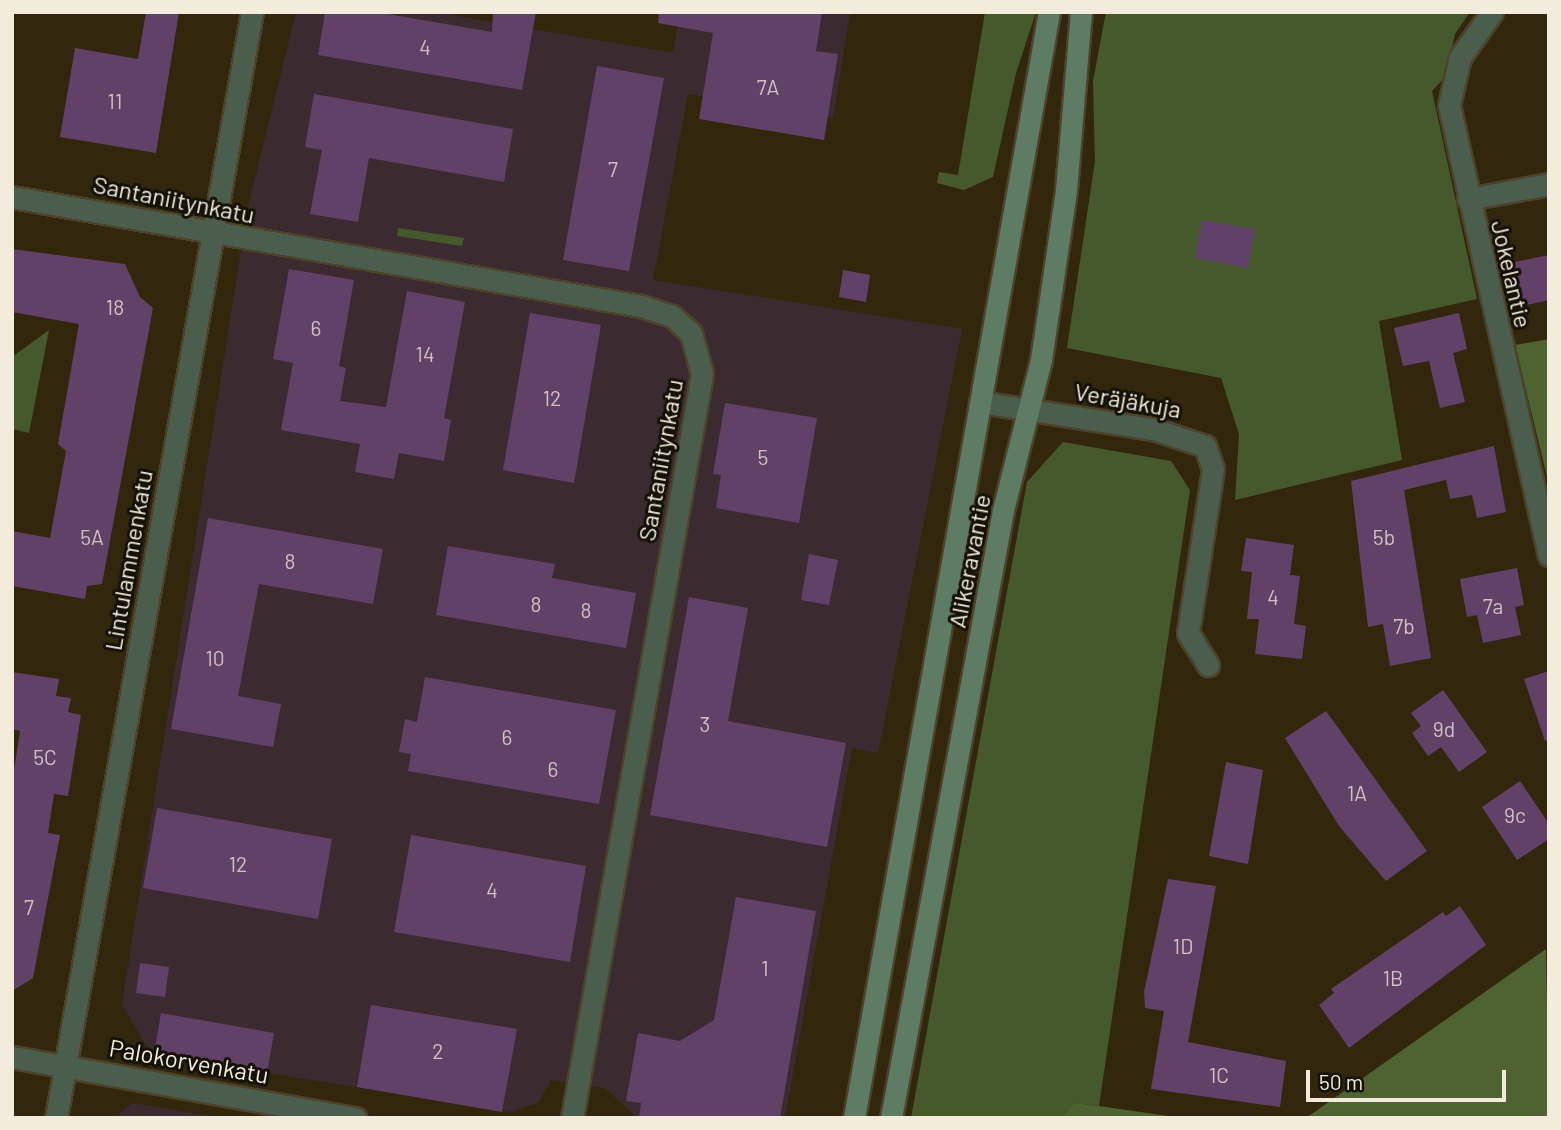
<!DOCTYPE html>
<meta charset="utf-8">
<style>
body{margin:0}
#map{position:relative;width:1561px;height:1130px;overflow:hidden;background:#32270d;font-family:Barlow,sans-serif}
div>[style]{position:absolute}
.commercial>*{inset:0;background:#3c2a31}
.green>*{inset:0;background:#46592c}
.forest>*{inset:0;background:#4e6232}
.building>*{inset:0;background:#624169}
.roads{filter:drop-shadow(2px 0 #4d432a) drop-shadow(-2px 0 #4d432a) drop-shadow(0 2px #4d432a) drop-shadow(0 -2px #4d432a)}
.street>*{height:21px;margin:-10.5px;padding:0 10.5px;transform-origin:10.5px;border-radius:10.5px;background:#4b5e4e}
.secondary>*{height:21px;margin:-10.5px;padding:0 10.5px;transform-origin:10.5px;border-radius:10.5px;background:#5e7c63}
span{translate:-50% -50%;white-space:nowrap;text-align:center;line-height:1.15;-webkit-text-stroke:6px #151106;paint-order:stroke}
.number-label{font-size:21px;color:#cfc1c0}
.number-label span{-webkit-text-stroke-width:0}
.street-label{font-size:24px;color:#f3ecdd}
.frame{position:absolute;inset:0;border:14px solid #f3ecdd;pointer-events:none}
.scale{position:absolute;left:1306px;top:1070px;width:200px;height:32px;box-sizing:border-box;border:4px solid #f3ecdd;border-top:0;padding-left:9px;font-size:21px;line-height:24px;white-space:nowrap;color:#f3ecdd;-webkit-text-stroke:5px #151106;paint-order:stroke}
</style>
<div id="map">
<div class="commercial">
<div style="clip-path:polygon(296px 12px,434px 12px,673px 53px,680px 12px,850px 12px,833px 118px,688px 94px,653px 280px,962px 329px,878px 753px,852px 748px,785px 1118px,637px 1118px,605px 1088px,551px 1080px,538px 1103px,510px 1112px,151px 1054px,122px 1004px,248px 207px)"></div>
<div style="clip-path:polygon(132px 1103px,222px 1118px,115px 1118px)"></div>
</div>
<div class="green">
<div style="clip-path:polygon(985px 12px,1036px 12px,1016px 73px,993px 177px,964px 190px,937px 183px,939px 172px,958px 175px)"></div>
<div style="clip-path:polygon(1106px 12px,1470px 12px,1455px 34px,1446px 76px,1432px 91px,1477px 299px,1379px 321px,1402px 460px,1235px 500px,1239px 434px,1221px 378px,1067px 348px,1095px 161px,1093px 81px)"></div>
<div style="clip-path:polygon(398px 228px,464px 238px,462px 246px,397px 236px)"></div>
<div style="clip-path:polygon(49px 330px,29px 433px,12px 429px,12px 357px)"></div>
<div style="clip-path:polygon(1063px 442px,1171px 461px,1190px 490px,1099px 1106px,1074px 1103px,1062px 1118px,911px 1118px,1027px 482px)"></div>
</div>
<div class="forest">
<div style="clip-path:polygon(1549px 339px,1549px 485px,1515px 345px)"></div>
<div style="clip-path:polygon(1546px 949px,1549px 1118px,1306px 1118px)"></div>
<div style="clip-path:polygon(1074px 1103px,1099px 1106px,1182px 1118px,1062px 1118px)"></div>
</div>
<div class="building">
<div style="clip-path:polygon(146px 12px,179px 12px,156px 153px,60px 137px,75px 48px,138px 59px)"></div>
<div style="clip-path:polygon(325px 12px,376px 12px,492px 32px,493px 12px,536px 12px,522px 90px,318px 55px)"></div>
<div style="clip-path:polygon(659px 12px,822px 12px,816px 51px,838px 54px,824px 140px,699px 119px,713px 33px,658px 23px)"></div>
<div style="clip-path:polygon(597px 66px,664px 78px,629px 271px,563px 260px)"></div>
<div style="clip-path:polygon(314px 94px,513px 129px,504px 182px,369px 158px,358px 222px,310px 214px,322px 150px,305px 147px)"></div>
<div style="clip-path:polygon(1202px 220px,1255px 229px,1248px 268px,1195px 258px)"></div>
<div style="clip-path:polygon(12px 249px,125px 264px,140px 297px,153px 308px,102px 584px,87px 586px,85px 599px,12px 586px,12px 531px,50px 538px,66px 451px,58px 444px,79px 324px,12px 312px)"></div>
<div style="clip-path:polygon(1549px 255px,1549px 300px,1519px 307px,1510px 263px)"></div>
<div style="clip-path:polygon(289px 269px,354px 280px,339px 366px,346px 368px,340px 401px,386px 407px,407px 291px,465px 302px,444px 418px,451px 420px,444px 461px,399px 453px,394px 479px,355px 472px,360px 444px,281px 430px,293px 363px,273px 359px)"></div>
<div style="clip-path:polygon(843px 270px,870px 275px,866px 302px,839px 297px)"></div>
<div style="clip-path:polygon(530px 313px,601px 325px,574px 483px,503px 470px)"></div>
<div style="clip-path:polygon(1459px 313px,1467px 349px,1453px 353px,1465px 402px,1440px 408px,1429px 361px,1403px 366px,1394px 328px)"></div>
<div style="clip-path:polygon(725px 403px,817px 418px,799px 523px,716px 508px,721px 475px,713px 474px)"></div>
<div style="clip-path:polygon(1494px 446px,1506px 512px,1477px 518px,1472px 495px,1450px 499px,1446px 480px,1404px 490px,1431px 658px,1390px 666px,1383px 624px,1368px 627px,1351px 481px)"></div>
<div style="clip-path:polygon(208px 518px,383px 549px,373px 604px,259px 584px,238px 696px,281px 704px,273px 747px,171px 729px)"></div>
<div style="clip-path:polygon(1246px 538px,1294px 545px,1290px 575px,1300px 576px,1294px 624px,1306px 626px,1302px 659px,1255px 654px,1259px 619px,1247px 619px,1252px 572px,1241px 571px)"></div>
<div style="clip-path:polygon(448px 546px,555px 564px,552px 578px,636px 593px,626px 648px,436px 615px)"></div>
<div style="clip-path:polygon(809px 554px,838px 560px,829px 605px,801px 600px)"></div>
<div style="clip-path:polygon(1517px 568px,1524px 605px,1515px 607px,1521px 635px,1483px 643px,1477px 615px,1467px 617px,1460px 579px)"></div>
<div style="clip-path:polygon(689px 597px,748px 608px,728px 721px,846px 743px,827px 847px,650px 815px)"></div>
<div style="clip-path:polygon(1549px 671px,1549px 740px,1545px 741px,1524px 679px)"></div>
<div style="clip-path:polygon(12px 672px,59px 679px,56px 696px,71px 698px,68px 712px,81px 715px,68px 796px,54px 794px,48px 833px,60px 835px,33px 978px,12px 991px,12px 783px,20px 731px,12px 729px)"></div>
<div style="clip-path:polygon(425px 677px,616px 710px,599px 804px,408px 771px,411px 754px,399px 752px,405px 719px,417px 722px)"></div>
<div style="clip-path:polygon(1443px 690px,1487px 752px,1459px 772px,1441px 747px,1428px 756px,1412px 733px,1421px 726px,1411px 713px)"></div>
<div style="clip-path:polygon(1326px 711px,1427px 851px,1386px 881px,1339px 826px,1285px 738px)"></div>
<div style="clip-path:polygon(1226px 762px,1263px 770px,1248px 864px,1209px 856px)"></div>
<div style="clip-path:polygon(1520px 781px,1549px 824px,1549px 839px,1517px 860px,1482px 807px)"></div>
<div style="clip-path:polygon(157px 808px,332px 839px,318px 919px,143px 888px)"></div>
<div style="clip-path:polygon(411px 835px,586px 866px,570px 962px,394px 932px)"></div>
<div style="clip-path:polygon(1168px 879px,1216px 886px,1188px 1042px,1286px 1061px,1280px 1107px,1151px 1089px,1164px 1011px,1145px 1008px,1144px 992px)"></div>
<div style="clip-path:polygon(736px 897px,816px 911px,780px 1118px,639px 1118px,641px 1103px,626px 1101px,638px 1033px,680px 1041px,714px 1020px)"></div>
<div style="clip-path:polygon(1460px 906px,1486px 945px,1349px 1048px,1319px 1005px,1334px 993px,1331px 989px,1443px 912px,1446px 916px)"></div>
<div style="clip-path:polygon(140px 963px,169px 967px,165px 997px,136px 993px)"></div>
<div style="clip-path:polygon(371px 1005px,517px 1029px,502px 1112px,357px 1087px)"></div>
<div style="clip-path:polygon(161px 1013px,274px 1033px,267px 1073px,154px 1053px)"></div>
</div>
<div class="roads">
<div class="street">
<div style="left:1492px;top:12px;width:55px;rotate:125.4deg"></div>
<div style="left:1460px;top:57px;width:49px;rotate:102.9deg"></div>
<div style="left:1449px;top:105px;width:461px;rotate:77.5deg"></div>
<div style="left:12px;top:197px;width:638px;rotate:9.83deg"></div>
<div style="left:641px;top:306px;width:33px;rotate:18deg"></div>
<div style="left:672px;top:316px;width:25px;rotate:42deg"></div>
<div style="left:691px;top:333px;width:42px;rotate:75deg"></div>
<div style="left:702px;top:374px;width:755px;rotate:99.91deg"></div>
<div style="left:1468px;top:199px;width:82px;rotate:-10.5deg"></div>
<div style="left:980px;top:402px;width:175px;rotate:8.9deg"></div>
<div style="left:1153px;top:429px;width:55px;rotate:18.1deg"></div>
<div style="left:1205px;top:446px;width:24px;rotate:71deg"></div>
<div style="left:1213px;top:469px;width:166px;rotate:98.7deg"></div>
<div style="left:1188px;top:633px;width:38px;rotate:58deg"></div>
<div style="left:12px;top:1057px;width:349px;rotate:10.1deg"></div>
<div style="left:56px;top:1118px;width:1123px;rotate:-79.95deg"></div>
</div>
<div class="secondary">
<div style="left:854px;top:1118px;width:1123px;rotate:-80deg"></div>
<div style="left:891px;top:1118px;width:618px;rotate:-79.56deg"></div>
<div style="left:1003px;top:510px;width:155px;rotate:-75.8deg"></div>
<div style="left:1041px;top:360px;width:172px;rotate:-81.6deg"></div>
<div style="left:1066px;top:190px;width:179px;rotate:-85.2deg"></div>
</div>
</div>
<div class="number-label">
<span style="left:425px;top:47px">4</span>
<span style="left:768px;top:87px">7A</span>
<span style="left:115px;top:101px">11</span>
<span style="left:613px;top:169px">7</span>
<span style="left:115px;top:307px">18</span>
<span style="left:316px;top:328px">6</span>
<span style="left:425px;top:354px">14</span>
<span style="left:552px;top:398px">12</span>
<span style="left:763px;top:457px">5</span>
<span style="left:92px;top:537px">5A</span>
<span style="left:1384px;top:537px">5b</span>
<span style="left:290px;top:561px">8</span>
<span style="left:1273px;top:597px">4</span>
<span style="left:536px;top:604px">8</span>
<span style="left:1493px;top:606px">7a</span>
<span style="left:586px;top:610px">8</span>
<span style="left:1404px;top:626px">7b</span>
<span style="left:215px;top:658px">10</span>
<span style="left:705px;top:724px">3</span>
<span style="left:1444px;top:729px">9d</span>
<span style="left:507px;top:737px">6</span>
<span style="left:45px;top:757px">5C</span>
<span style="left:553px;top:769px">6</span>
<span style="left:1357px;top:793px">1A</span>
<span style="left:1515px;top:815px">9c</span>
<span style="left:238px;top:864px">12</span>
<span style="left:492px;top:890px">4</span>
<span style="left:29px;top:907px">7</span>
<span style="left:1183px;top:946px">1D</span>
<span style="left:765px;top:968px">1</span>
<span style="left:1393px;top:978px">1B</span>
<span style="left:438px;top:1051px">2</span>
<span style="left:1219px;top:1075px">1C</span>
</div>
<div class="street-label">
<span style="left:174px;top:199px;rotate:11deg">Santaniitynkatu</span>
<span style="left:1512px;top:274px;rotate:77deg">Jokelantie</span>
<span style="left:1128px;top:400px;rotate:10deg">Veräjäkuja</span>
<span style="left:660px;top:460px;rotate:-80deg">Santaniitynkatu</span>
<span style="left:128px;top:560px;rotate:-80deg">Lintulammenkatu</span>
<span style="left:969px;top:561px;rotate:-79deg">Alikeravantie</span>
<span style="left:189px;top:1061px;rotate:10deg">Palokorvenkatu</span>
</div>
<div class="frame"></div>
<div class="scale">50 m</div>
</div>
